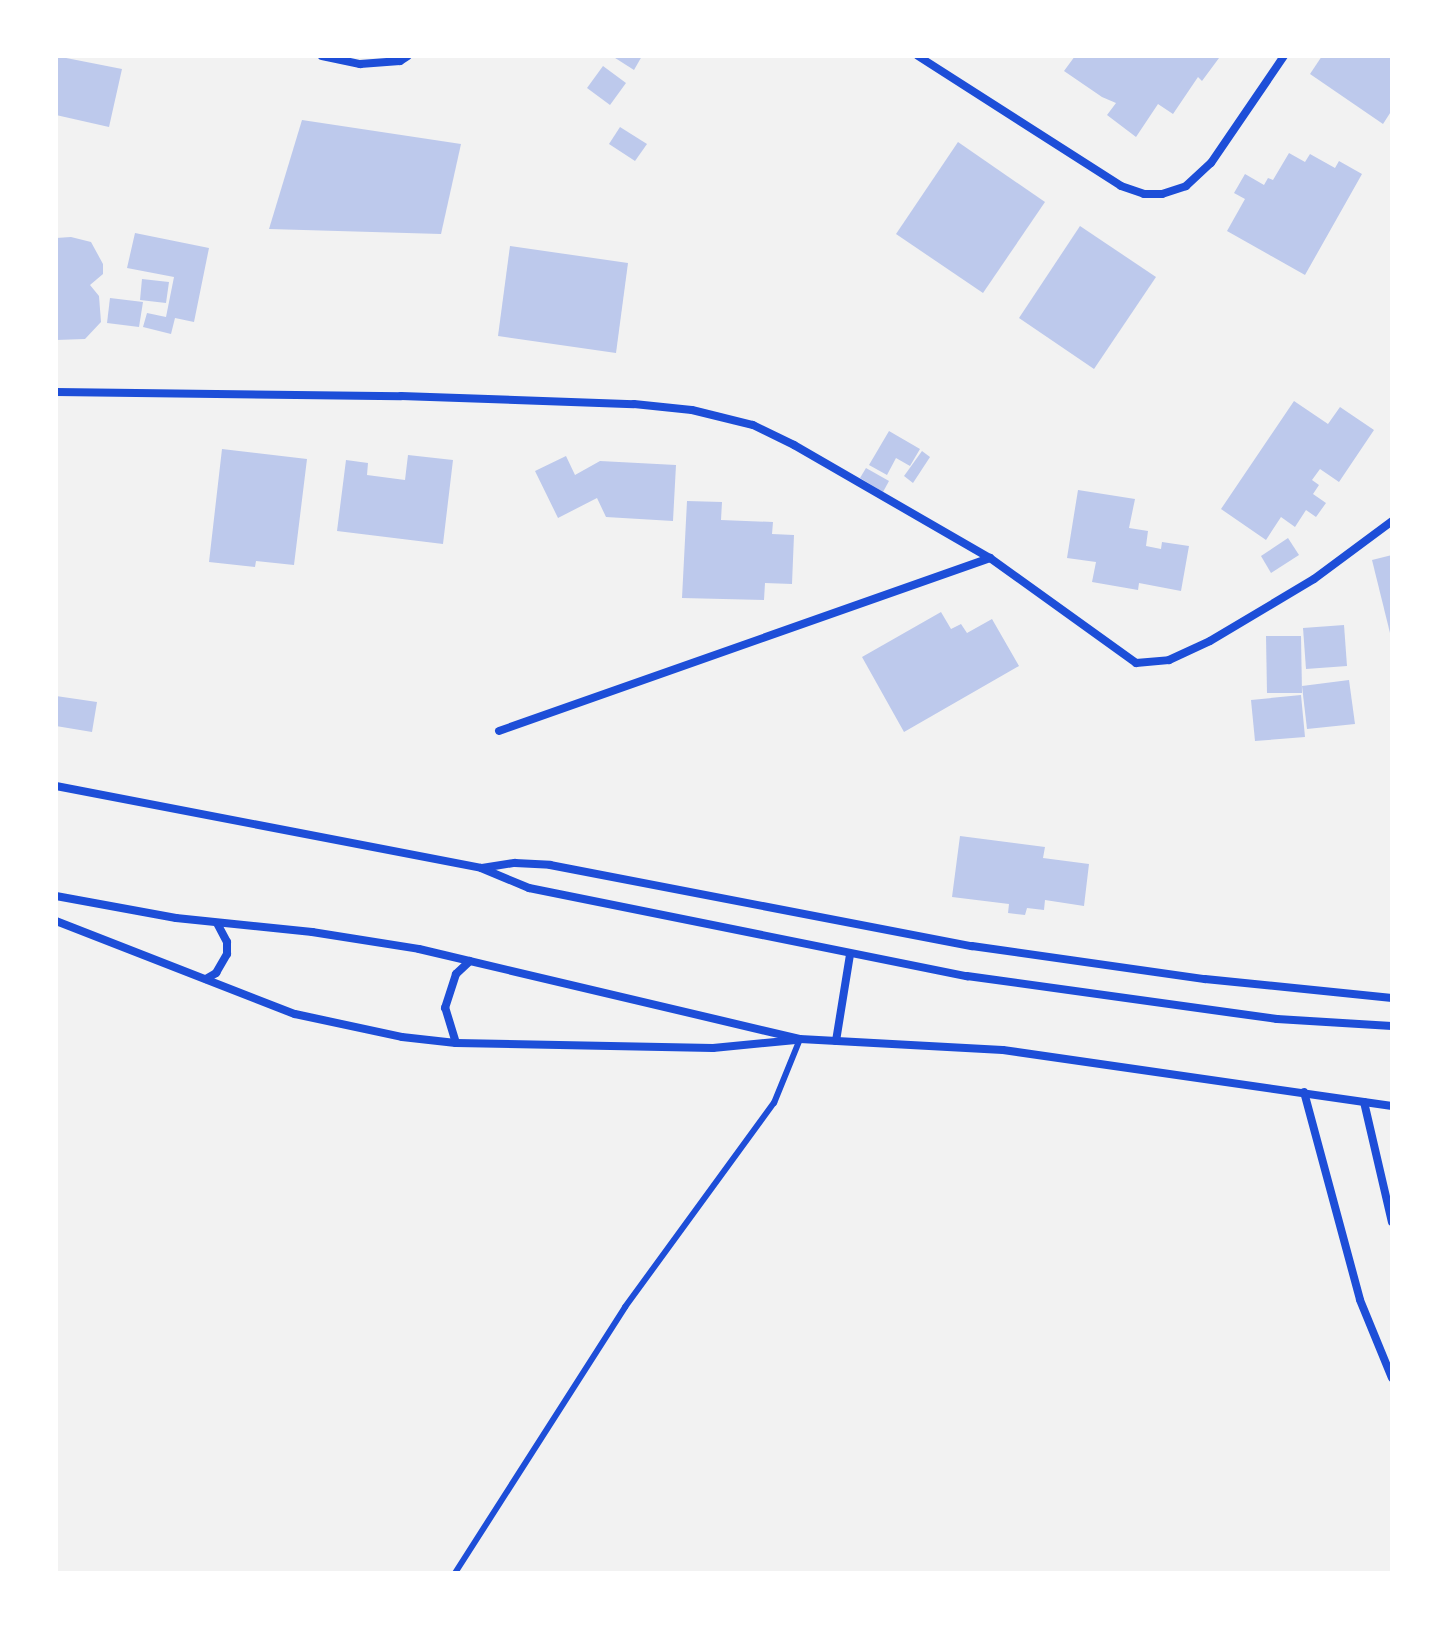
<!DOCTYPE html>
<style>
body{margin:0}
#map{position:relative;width:1448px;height:1629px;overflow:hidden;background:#f2f2f2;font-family:"Fira Sans Condensed",sans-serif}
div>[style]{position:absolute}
.building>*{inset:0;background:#bdc9ec}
.service>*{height:6px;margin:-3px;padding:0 3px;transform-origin:3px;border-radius:3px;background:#1d4ed8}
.minor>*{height:8px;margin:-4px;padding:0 4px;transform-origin:4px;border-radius:4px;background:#1d4ed8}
span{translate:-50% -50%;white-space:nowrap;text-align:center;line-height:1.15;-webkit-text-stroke:6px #fff;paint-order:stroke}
.frame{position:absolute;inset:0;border:58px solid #fff;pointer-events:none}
</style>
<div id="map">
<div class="building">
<div style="clip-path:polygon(56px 56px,122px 69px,109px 127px,56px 115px)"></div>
<div style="clip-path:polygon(612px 56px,642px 56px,634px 70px)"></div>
<div style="clip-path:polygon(1075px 56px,1216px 56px,1219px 58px,1202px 81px,1198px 77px,1173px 114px,1158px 104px,1136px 137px,1107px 115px,1116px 103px,1102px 97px,1064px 71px)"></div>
<div style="clip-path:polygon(1322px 56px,1392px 56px,1392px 110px,1383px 124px,1310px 74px)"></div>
<div style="clip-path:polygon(603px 66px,626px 83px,610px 105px,587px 88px)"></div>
<div style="clip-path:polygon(302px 120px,461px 144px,441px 234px,269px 229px)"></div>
<div style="clip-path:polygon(620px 127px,647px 144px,635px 161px,609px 144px)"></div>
<div style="clip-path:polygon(958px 142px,1045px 202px,983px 293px,896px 234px)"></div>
<div style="clip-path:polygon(1289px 153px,1305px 162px,1310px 154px,1335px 168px,1339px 161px,1362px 174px,1305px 275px,1227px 231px,1245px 199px,1234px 193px,1245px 174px,1264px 185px,1268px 178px,1273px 180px)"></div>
<div style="clip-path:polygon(1080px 226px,1156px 277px,1094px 369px,1019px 318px)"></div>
<div style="clip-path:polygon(135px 233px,209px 248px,194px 322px,175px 318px,171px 334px,143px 327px,147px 313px,166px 317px,174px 277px,127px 268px)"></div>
<div style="clip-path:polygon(71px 237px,91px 242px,103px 264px,103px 274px,90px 285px,99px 296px,101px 322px,85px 339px,56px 340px,56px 238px)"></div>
<div style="clip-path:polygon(510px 246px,628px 263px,616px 353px,498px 336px)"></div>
<div style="clip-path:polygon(142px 279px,169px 282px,166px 303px,140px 300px)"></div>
<div style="clip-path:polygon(110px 298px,143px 302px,139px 327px,107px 323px)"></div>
<div style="clip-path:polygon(1294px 401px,1328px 424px,1340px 407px,1374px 430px,1339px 482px,1320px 469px,1312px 480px,1319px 485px,1313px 494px,1326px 503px,1316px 517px,1306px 510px,1295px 527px,1281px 517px,1266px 540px,1221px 509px)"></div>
<div style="clip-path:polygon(889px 431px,920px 449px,910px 466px,896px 458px,887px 475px,869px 465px)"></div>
<div style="clip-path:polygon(222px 449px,307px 459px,294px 565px,256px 561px,255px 567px,209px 562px)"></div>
<div style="clip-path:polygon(922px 451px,930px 457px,913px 483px,904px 476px)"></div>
<div style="clip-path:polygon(408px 455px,453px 460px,443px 544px,337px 531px,346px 460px,368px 463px,367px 475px,405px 480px)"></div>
<div style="clip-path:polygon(566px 456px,575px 475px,600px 461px,676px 465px,673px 521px,606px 517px,597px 498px,558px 518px,535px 471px)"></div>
<div style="clip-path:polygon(866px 468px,889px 481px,883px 492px,860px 478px)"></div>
<div style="clip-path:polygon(1078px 490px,1135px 499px,1129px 528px,1148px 531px,1146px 546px,1161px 549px,1162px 542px,1189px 546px,1181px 591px,1139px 583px,1138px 590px,1092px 582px,1096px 562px,1067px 558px)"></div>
<div style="clip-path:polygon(687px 501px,722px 502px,721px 520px,773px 522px,772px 534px,794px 535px,792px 584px,765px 583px,764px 600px,682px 598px)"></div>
<div style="clip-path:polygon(1288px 538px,1299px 555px,1271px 573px,1261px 556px)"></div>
<div style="clip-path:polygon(1392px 555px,1392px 637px,1391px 637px,1372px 560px)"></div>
<div style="clip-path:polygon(941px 612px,951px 629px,961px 624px,967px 633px,992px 619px,1019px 666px,904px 732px,862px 657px)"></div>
<div style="clip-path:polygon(1344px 625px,1347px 666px,1306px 669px,1303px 628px)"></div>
<div style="clip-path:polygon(1266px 636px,1301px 636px,1302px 693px,1267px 693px)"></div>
<div style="clip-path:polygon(1349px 680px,1355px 724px,1307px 729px,1302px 686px)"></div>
<div style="clip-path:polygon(1301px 695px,1305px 737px,1255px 741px,1251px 700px)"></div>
<div style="clip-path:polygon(56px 696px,97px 702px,92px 732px,56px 726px)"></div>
<div style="clip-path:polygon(960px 836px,1045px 847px,1043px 858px,1089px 864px,1084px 906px,1045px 900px,1044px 910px,1027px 908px,1025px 915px,1008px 913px,1009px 904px,952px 897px)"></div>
</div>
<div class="service">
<div style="left:455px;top:1573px;width:316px;rotate:-57.4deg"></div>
<div style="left:625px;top:1307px;width:253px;rotate:-53.9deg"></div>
<div style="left:774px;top:1103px;width:69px;rotate:-67.9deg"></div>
</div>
<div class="minor">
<div style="left:322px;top:56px;width:39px;rotate:12deg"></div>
<div style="left:360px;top:64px;width:40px;rotate:-4.3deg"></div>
<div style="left:400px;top:61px;width:9px;rotate:-32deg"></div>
<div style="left:918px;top:56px;width:241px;rotate:32.6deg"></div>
<div style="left:1121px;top:186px;width:24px;rotate:19deg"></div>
<div style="left:1144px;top:194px;width:18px"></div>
<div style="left:1162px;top:194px;width:25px;rotate:-18deg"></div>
<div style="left:1186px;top:186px;width:34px;rotate:-43deg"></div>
<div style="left:1211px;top:163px;width:130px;rotate:-55.7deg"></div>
<div style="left:56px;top:392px;width:345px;rotate:0.7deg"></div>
<div style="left:401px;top:396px;width:233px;rotate:2deg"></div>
<div style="left:634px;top:404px;width:58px;rotate:5.9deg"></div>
<div style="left:692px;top:410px;width:63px;rotate:13.8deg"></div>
<div style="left:753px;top:425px;width:46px;rotate:26deg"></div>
<div style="left:794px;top:445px;width:226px;rotate:30deg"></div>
<div style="left:990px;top:558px;width:180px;rotate:35.7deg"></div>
<div style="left:1136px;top:663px;width:33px;rotate:-5deg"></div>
<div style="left:1169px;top:660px;width:45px;rotate:-24.9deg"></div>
<div style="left:1210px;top:641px;width:121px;rotate:-30.8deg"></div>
<div style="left:1314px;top:579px;width:97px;rotate:-36.6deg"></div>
<div style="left:499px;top:731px;width:521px;rotate:-19.41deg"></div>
<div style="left:56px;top:786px;width:433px;rotate:10.9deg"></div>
<div style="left:481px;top:868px;width:52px;rotate:22.6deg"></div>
<div style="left:529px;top:888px;width:447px;rotate:11.4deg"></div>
<div style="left:967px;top:976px;width:313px;rotate:7.9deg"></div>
<div style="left:1277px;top:1019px;width:115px;rotate:3.5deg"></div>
<div style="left:482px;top:868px;width:33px;rotate:-9deg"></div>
<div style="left:515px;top:863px;width:35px;rotate:3deg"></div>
<div style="left:550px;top:865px;width:430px;rotate:10.9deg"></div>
<div style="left:972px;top:946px;width:235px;rotate:8.1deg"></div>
<div style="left:1205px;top:979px;width:188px;rotate:5.8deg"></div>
<div style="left:56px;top:896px;width:122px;rotate:10.4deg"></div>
<div style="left:176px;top:918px;width:137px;rotate:5.9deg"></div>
<div style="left:312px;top:932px;width:108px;rotate:9deg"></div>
<div style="left:419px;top:949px;width:391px;rotate:13.3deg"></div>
<div style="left:800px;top:1039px;width:203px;rotate:3.1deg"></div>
<div style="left:1003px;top:1050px;width:393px;rotate:8.2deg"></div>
<div style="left:56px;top:921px;width:256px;rotate:21.3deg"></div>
<div style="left:295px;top:1014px;width:109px;rotate:12.1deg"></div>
<div style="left:402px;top:1037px;width:54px;rotate:6.3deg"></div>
<div style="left:456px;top:1043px;width:257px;rotate:1.1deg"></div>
<div style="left:713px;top:1048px;width:83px;rotate:-5.5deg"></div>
<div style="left:206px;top:979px;width:12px;rotate:-31deg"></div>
<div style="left:216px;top:973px;width:22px;rotate:-60deg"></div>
<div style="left:227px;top:954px;width:12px;rotate:-90deg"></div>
<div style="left:227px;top:942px;width:21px;rotate:-118deg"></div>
<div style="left:836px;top:1041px;width:87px;rotate:-80.8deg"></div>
<div style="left:456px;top:1043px;width:37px;rotate:-107deg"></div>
<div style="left:445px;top:1008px;width:36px;rotate:-72deg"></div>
<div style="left:456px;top:974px;width:19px;rotate:-43deg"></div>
<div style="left:1304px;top:1092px;width:215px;rotate:74.9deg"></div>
<div style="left:1360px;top:1300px;width:84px;rotate:67.7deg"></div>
<div style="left:1364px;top:1102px;width:123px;rotate:76.9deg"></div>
</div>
<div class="frame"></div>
</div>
